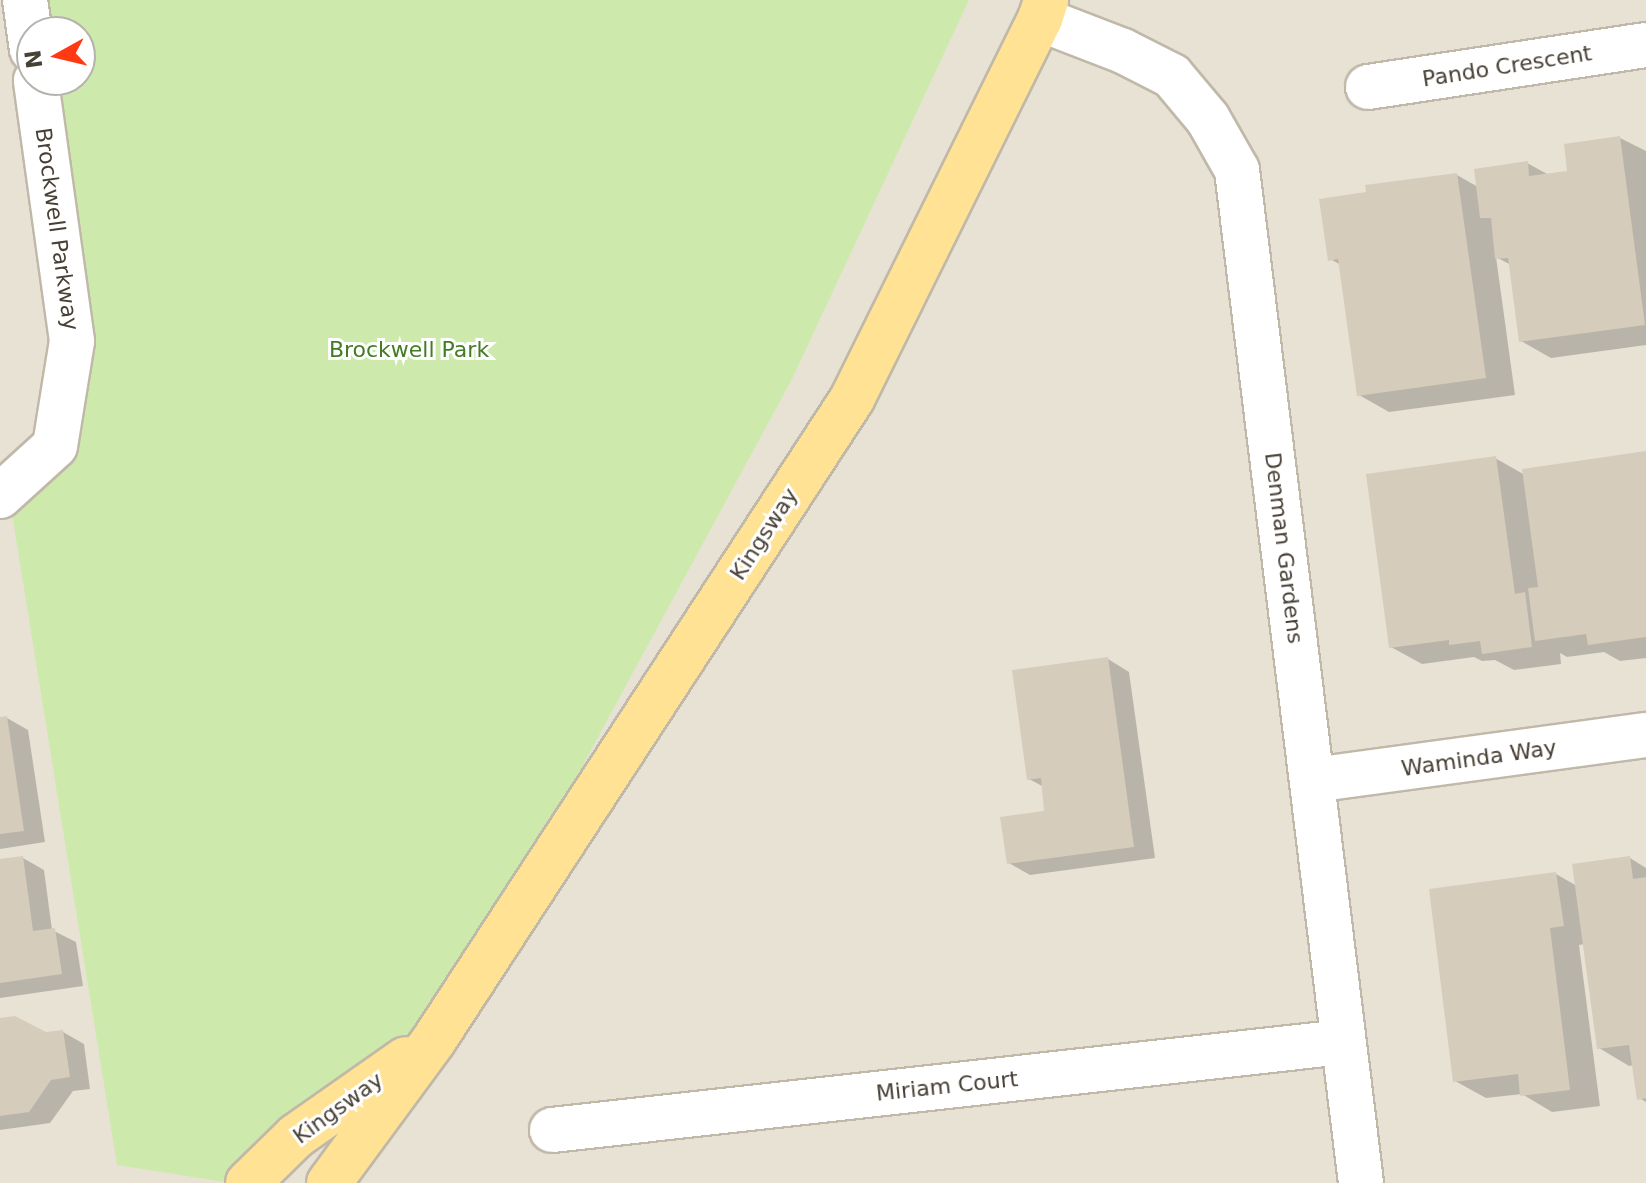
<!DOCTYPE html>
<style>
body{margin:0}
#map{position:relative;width:1646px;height:1183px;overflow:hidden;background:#f4f0e6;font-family:"DejaVu Sans",sans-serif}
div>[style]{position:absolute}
.residential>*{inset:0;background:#e8e2d4}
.green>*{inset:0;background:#cdeaac}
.shadow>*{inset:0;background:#0003}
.building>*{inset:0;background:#d6ccbb}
.roads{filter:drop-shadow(2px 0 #c0b8a8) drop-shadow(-2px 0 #c0b8a8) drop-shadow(0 2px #c0b8a8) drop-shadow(0 -2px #c0b8a8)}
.minor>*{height:44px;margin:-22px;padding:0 22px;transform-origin:22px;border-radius:22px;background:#fff}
.major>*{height:44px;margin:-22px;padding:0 22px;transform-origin:22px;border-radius:22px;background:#ffe294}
span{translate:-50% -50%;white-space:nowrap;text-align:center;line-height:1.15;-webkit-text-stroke:6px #fff;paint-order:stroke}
.street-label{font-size:22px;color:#474035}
.park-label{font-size:22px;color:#447c25}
.north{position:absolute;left:16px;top:16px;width:80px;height:80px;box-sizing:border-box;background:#fff;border:2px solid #b5b3ae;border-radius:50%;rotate:262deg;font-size:22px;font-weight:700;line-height:32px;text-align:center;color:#474035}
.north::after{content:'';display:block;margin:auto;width:28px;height:36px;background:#ff3a12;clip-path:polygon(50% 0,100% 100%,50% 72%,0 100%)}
</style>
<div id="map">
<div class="residential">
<div style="clip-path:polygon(evenodd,0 0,1646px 0,1646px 1183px,0 1183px,0 0,32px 32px,80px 32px,80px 80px,32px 80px,32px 32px)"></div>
</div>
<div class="green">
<div style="clip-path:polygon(evenodd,23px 0,969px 0,792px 379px,434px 1040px,231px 1183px,117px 1165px,8px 489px,63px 403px,23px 0,32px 32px,80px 32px,80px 80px,32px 80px,32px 32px)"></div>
</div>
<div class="shadow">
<div style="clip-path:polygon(1620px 138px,1646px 151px,1646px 345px,1551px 358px,1521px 341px,1511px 265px,1496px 257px,1515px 395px,1389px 412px,1359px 395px,1341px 265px,1330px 259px,1369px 194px,1457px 175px,1478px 187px,1527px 163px,1549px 175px,1569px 173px)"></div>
<div style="clip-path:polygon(1646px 453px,1646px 658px,1620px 661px,1604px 652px,1567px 657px,1560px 653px,1561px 664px,1514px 670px,1495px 660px,1482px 661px,1474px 657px,1422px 664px,1391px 647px,1495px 458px,1525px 475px)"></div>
<div style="clip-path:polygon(1108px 659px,1129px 672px,1155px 858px,1030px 875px,1009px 863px,1046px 813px,1044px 787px,1029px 779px)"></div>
<div style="clip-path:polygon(7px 718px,28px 730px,45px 842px,0 849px,0 719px)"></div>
<div style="clip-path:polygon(23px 858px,44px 870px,52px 930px,76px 942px,83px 986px,0 998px,0 861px)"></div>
<div style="clip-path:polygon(1630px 858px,1646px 868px,1646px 1102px,1639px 1098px,1634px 1065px,1629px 1066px,1599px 1048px,1585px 944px,1579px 945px,1600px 1106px,1552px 1112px,1522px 1094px,1486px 1098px,1455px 1081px,1556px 874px,1577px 886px)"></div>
<div style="clip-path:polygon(0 1020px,45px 1034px,63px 1032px,84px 1044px,90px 1089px,73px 1091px,50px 1123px,0 1130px)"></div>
</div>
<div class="building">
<div style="clip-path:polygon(1620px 136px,1645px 325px,1519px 342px,1508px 258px,1495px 259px,1491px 218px,1480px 218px,1474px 169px,1528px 161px,1529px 176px,1567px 171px,1564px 144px)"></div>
<div style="clip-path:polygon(1457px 173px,1486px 378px,1357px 396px,1338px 259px,1328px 261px,1319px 199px,1366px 192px,1365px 185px)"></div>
<div style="clip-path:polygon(1646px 451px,1646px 637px,1588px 645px,1586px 634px,1535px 641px,1528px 588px,1538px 587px,1522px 469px)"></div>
<div style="clip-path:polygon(1496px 456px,1515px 594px,1525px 592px,1532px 647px,1482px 654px,1480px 641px,1449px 645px,1449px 640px,1389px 648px,1366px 474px)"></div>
<div style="clip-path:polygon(1108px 657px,1134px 847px,1007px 864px,1000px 817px,1044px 811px,1041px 778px,1027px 780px,1012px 670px)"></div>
<div style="clip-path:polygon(7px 716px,24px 831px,0 834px,0 717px)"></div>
<div style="clip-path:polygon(23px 856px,33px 931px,55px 928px,62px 974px,0 983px,0 859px)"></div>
<div style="clip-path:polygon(1630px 856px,1633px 879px,1646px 877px,1646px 1098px,1637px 1100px,1629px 1045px,1597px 1049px,1572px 864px)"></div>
<div style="clip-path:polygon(1556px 872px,1564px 926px,1550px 928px,1570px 1090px,1520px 1096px,1518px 1074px,1453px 1082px,1429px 889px)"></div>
<div style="clip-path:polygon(15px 1016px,46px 1032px,63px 1030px,70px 1077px,51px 1080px,29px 1112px,0 1116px,0 1018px)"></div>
</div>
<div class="roads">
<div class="minor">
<div style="left:25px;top:0;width:50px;rotate:82deg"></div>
<div style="left:1040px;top:19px;width:89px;rotate:21.1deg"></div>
<div style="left:1123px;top:51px;width:55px;rotate:27deg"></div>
<div style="left:1172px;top:76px;width:56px;rotate:50.1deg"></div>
<div style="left:1208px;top:119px;width:59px;rotate:60.4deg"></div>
<div style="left:1237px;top:170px;width:1021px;rotate:83.02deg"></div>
<div style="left:1368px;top:87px;width:281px;rotate:-8.6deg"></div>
<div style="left:0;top:496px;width:74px;rotate:-42.3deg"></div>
<div style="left:55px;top:446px;width:106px;rotate:-80.8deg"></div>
<div style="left:72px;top:341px;width:263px;rotate:-97.9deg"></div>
<div style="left:1313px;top:780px;width:336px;rotate:-7.7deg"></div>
<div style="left:552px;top:1130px;width:796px;rotate:-6.35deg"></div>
</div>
<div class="major">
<div style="left:248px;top:1183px;width:67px;rotate:-44.4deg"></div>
<div style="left:296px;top:1136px;width:134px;rotate:-35deg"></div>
<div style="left:329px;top:1183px;width:177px;rotate:-53.7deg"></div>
<div style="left:434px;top:1040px;width:765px;rotate:-56.89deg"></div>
<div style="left:852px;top:399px;width:424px;rotate:-63.7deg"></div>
<div style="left:1040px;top:19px;width:20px;rotate:-72deg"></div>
</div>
</div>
<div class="street-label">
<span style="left:1507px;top:66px;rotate:-9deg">Pando Crescent</span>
<span style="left:57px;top:229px;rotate:82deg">Brockwell Parkway</span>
<span style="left:764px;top:534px;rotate:-57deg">Kingsway</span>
<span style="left:1284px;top:548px;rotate:83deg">Denman Gardens</span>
<span style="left:1479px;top:758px;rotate:-8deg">Waminda Way</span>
<span style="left:947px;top:1086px;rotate:-6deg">Miriam Court</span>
<span style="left:338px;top:1108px;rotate:-36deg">Kingsway</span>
</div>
<div class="park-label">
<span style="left:409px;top:350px">Brockwell Park</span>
</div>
<div class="north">N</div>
</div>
